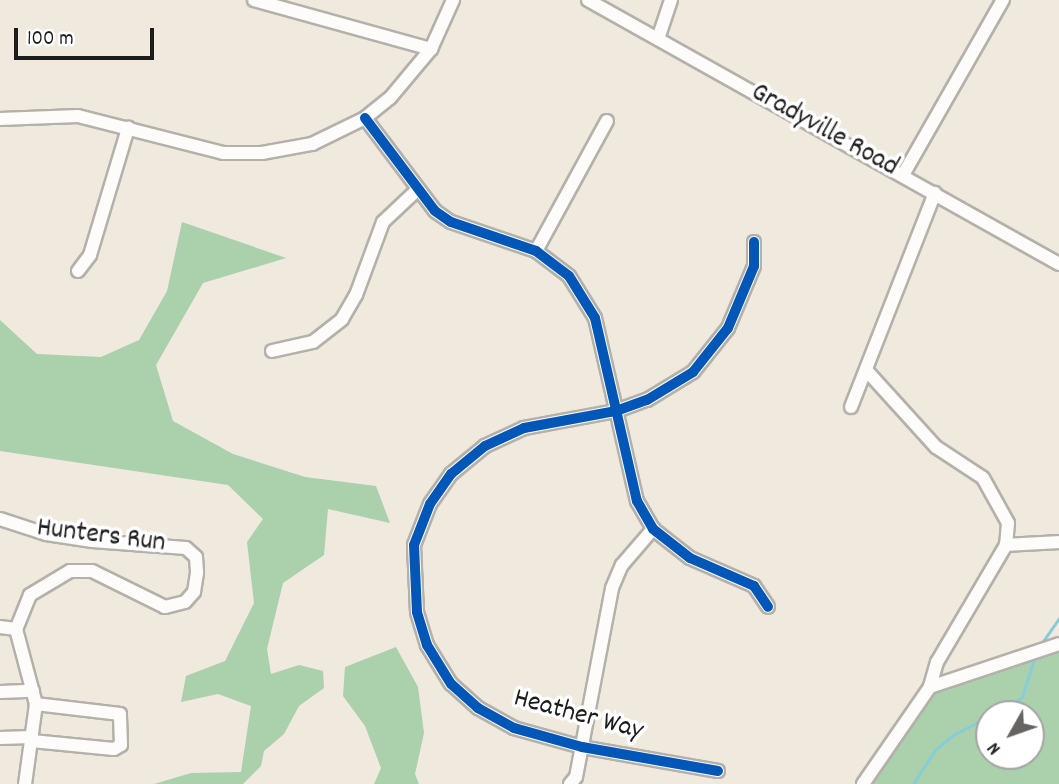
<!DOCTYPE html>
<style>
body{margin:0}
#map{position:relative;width:1059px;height:784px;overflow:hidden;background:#efe9de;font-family:Dekko,sans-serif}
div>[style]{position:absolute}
.forest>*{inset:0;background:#aad0ac}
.stream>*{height:2.5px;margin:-1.25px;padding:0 1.25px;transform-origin:1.25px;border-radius:1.25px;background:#87cdd9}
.roads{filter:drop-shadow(2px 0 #b4b0aa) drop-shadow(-2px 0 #b4b0aa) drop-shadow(0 2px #b4b0aa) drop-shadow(0 -2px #b4b0aa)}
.minor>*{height:12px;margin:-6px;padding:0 6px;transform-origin:6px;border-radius:6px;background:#fdfcfa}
.cycleway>*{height:10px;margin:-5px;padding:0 5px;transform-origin:5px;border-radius:5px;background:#0057b8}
span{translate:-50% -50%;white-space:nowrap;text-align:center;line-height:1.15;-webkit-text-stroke:7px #fff;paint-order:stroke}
.street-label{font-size:28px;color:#1c1c1c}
.north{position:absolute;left:975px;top:700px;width:70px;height:70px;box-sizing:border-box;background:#fff;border:2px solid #a4a4a4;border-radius:50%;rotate:230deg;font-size:19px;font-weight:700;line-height:28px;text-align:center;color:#1c1c1c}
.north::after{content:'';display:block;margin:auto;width:24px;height:32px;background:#666460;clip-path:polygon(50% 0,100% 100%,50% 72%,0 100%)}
.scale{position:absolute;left:14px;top:28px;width:140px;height:32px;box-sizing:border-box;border:4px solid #1c1c1c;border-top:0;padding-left:9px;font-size:21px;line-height:24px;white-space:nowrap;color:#1c1c1c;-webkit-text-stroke:5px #fff;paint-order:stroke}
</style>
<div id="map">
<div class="forest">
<div style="clip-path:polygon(182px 222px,286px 258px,203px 283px,156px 365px,173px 421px,233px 454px,305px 477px,376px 486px,390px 523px,328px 509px,324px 555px,283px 583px,267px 649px,271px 674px,299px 665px,323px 671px,324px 688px,299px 706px,284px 734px,264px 751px,261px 766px,243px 784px,154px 784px,191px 773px,241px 772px,251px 706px,218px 694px,181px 702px,186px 676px,225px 661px,254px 603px,247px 542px,263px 519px,228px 485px,0 451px,0 320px,37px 354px,101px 357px,139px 340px,167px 291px)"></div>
<div style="clip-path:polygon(396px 647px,418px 687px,424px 733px,415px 774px,419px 784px,374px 784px,381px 768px,365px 726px,343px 696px,345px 667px)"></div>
<div style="clip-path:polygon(evenodd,1059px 652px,1059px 784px,869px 784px,933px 694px,951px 684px,1059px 652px,989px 714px,1031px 714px,1031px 756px,989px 756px,989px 714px)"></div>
</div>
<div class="stream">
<div style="left:1039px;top:647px;width:35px;rotate:-55deg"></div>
<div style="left:998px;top:714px;width:29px;rotate:-35deg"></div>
<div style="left:1022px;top:697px;width:43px;rotate:-72.4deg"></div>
<div style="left:913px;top:784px;width:40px;rotate:-57.1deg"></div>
<div style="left:935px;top:750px;width:26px;rotate:-39deg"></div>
<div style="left:955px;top:734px;width:38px;rotate:-27deg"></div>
</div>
<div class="roads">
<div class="minor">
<div style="left:254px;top:0;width:184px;rotate:15.5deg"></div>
<div style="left:588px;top:0;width:540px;rotate:29.27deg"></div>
<div style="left:658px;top:39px;width:41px;rotate:-71.6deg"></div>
<div style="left:365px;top:118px;width:116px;rotate:53deg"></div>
<div style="left:435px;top:211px;width:19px;rotate:35deg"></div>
<div style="left:451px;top:222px;width:90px;rotate:18.8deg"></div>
<div style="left:536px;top:251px;width:41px;rotate:37.1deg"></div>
<div style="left:569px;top:276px;width:49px;rotate:58.2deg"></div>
<div style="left:595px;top:318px;width:188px;rotate:77.1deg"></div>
<div style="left:637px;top:501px;width:32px;rotate:60deg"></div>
<div style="left:653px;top:529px;width:47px;rotate:38.1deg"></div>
<div style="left:690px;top:558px;width:70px;rotate:23.6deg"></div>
<div style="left:754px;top:586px;width:25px;rotate:56deg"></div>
<div style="left:0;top:119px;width:78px;rotate:-2.2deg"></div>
<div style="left:78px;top:116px;width:150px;rotate:14.3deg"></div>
<div style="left:223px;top:153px;width:39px"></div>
<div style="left:262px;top:153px;width:51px;rotate:-10.2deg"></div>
<div style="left:312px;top:144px;width:59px;rotate:-26.1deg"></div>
<div style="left:365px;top:118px;width:32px;rotate:-39deg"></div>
<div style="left:390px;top:98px;width:64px;rotate:-50.1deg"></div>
<div style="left:431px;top:49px;width:54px;rotate:-65.8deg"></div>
<div style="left:903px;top:175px;width:202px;rotate:-60.3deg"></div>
<div style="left:536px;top:251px;width:148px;rotate:-61.4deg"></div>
<div style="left:78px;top:271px;width:20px;rotate:-53deg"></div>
<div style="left:90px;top:255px;width:133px;rotate:-73.3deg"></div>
<div style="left:272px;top:351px;width:42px;rotate:-12.4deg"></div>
<div style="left:313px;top:342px;width:37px;rotate:-38deg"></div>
<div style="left:342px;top:319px;width:28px;rotate:-60deg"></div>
<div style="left:356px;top:295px;width:78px;rotate:-69.7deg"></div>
<div style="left:383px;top:222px;width:45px;rotate:-43.2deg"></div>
<div style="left:867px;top:371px;width:103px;rotate:47.8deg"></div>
<div style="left:936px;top:447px;width:56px;rotate:33.4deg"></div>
<div style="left:983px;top:478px;width:51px;rotate:60.9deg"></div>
<div style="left:1008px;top:523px;width:22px;rotate:95deg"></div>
<div style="left:1006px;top:545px;width:136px;rotate:120.5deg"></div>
<div style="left:937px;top:662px;width:26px;rotate:106deg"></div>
<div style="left:851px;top:407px;width:230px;rotate:-68.6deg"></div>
<div style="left:0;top:519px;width:48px;rotate:18.1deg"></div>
<div style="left:46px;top:534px;width:47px;rotate:8.7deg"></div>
<div style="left:92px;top:541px;width:94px;rotate:4.3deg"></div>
<div style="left:186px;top:548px;width:13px;rotate:42deg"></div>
<div style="left:196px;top:557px;width:16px;rotate:86deg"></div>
<div style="left:197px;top:573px;width:19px;rotate:99deg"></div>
<div style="left:194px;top:592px;width:13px;rotate:132deg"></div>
<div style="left:185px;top:602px;width:21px;rotate:166deg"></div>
<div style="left:165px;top:607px;width:81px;rotate:-153.7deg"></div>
<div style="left:92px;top:571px;width:22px;rotate:180deg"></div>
<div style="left:70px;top:571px;width:47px;rotate:149deg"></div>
<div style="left:30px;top:595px;width:37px;rotate:112deg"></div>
<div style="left:16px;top:629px;width:78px;rotate:75.1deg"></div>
<div style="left:36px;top:704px;width:81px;rotate:97.8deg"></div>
<div style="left:1006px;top:545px;width:53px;rotate:-3.2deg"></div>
<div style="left:0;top:627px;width:16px;rotate:7deg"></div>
<div style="left:0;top:692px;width:33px;rotate:-2deg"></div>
<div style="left:0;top:738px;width:32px;rotate:-2deg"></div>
<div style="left:32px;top:741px;width:82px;rotate:5.6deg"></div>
<div style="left:114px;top:749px;width:8px;rotate:-30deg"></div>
<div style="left:121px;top:745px;width:31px;rotate:-92deg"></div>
<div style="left:120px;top:714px;width:85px;rotate:-173.2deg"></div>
<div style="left:718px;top:771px;width:138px;rotate:-170deg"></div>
<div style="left:582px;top:747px;width:71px;rotate:-164.4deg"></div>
<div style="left:514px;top:728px;width:41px;rotate:-150.9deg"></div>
<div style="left:478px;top:708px;width:36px;rotate:-138deg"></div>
<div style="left:451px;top:684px;width:46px;rotate:-121.6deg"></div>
<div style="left:427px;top:645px;width:34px;rotate:-107deg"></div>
<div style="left:417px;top:612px;width:67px;rotate:-92.6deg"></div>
<div style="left:414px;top:545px;width:44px;rotate:-68.7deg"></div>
<div style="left:430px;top:504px;width:37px;rotate:-55deg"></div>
<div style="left:451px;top:474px;width:44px;rotate:-39.5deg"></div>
<div style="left:485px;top:446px;width:43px;rotate:-24.8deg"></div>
<div style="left:524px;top:428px;width:94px;rotate:-10.5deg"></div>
<div style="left:616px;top:411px;width:33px;rotate:-20deg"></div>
<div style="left:647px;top:400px;width:54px;rotate:-31.3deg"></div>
<div style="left:693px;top:372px;width:56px;rotate:-51.5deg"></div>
<div style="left:728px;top:328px;width:67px;rotate:-67.2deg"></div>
<div style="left:754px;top:266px;width:24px;rotate:-90deg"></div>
<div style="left:570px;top:784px;width:9px;rotate:-49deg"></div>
<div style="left:576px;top:777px;width:192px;rotate:-79.2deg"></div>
<div style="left:612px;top:588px;width:25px;rotate:-67deg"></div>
<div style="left:622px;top:565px;width:48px;rotate:-49.3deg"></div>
<div style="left:863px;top:784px;width:118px;rotate:-55.4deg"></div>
<div style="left:930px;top:687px;width:136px;rotate:-18.4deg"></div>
</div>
</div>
<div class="cycleway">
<div style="left:365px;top:118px;width:116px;rotate:53deg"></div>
<div style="left:435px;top:211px;width:19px;rotate:35deg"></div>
<div style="left:451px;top:222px;width:90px;rotate:18.8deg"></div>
<div style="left:536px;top:251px;width:41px;rotate:37.1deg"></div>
<div style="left:569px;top:276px;width:49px;rotate:58.2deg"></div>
<div style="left:595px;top:318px;width:188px;rotate:77.1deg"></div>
<div style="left:637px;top:501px;width:32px;rotate:60deg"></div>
<div style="left:653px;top:529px;width:47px;rotate:38.1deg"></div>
<div style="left:690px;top:558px;width:70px;rotate:23.6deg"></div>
<div style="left:754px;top:586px;width:25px;rotate:56deg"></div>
<div style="left:718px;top:771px;width:138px;rotate:-170deg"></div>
<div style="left:582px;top:747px;width:71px;rotate:-164.4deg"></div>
<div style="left:514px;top:728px;width:41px;rotate:-150.9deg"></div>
<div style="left:478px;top:708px;width:36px;rotate:-138deg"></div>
<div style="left:451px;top:684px;width:46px;rotate:-121.6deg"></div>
<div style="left:427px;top:645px;width:34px;rotate:-107deg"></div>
<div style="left:417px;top:612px;width:67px;rotate:-92.6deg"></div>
<div style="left:414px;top:545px;width:44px;rotate:-68.7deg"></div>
<div style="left:430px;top:504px;width:37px;rotate:-55deg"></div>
<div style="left:451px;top:474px;width:44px;rotate:-39.5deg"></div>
<div style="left:485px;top:446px;width:43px;rotate:-24.8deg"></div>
<div style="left:524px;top:428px;width:94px;rotate:-10.5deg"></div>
<div style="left:616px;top:411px;width:33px;rotate:-20deg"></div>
<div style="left:647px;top:400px;width:54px;rotate:-31.3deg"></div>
<div style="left:693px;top:372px;width:56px;rotate:-51.5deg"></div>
<div style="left:728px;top:328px;width:67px;rotate:-67.2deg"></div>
<div style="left:754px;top:266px;width:24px;rotate:-90deg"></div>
</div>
<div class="street-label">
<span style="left:824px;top:131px;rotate:29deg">Gradyville Road</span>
<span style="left:101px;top:537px;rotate:7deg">Hunters Run</span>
<span style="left:578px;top:716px;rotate:15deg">Heather Way</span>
</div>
<div class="north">N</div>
<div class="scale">100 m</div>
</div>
